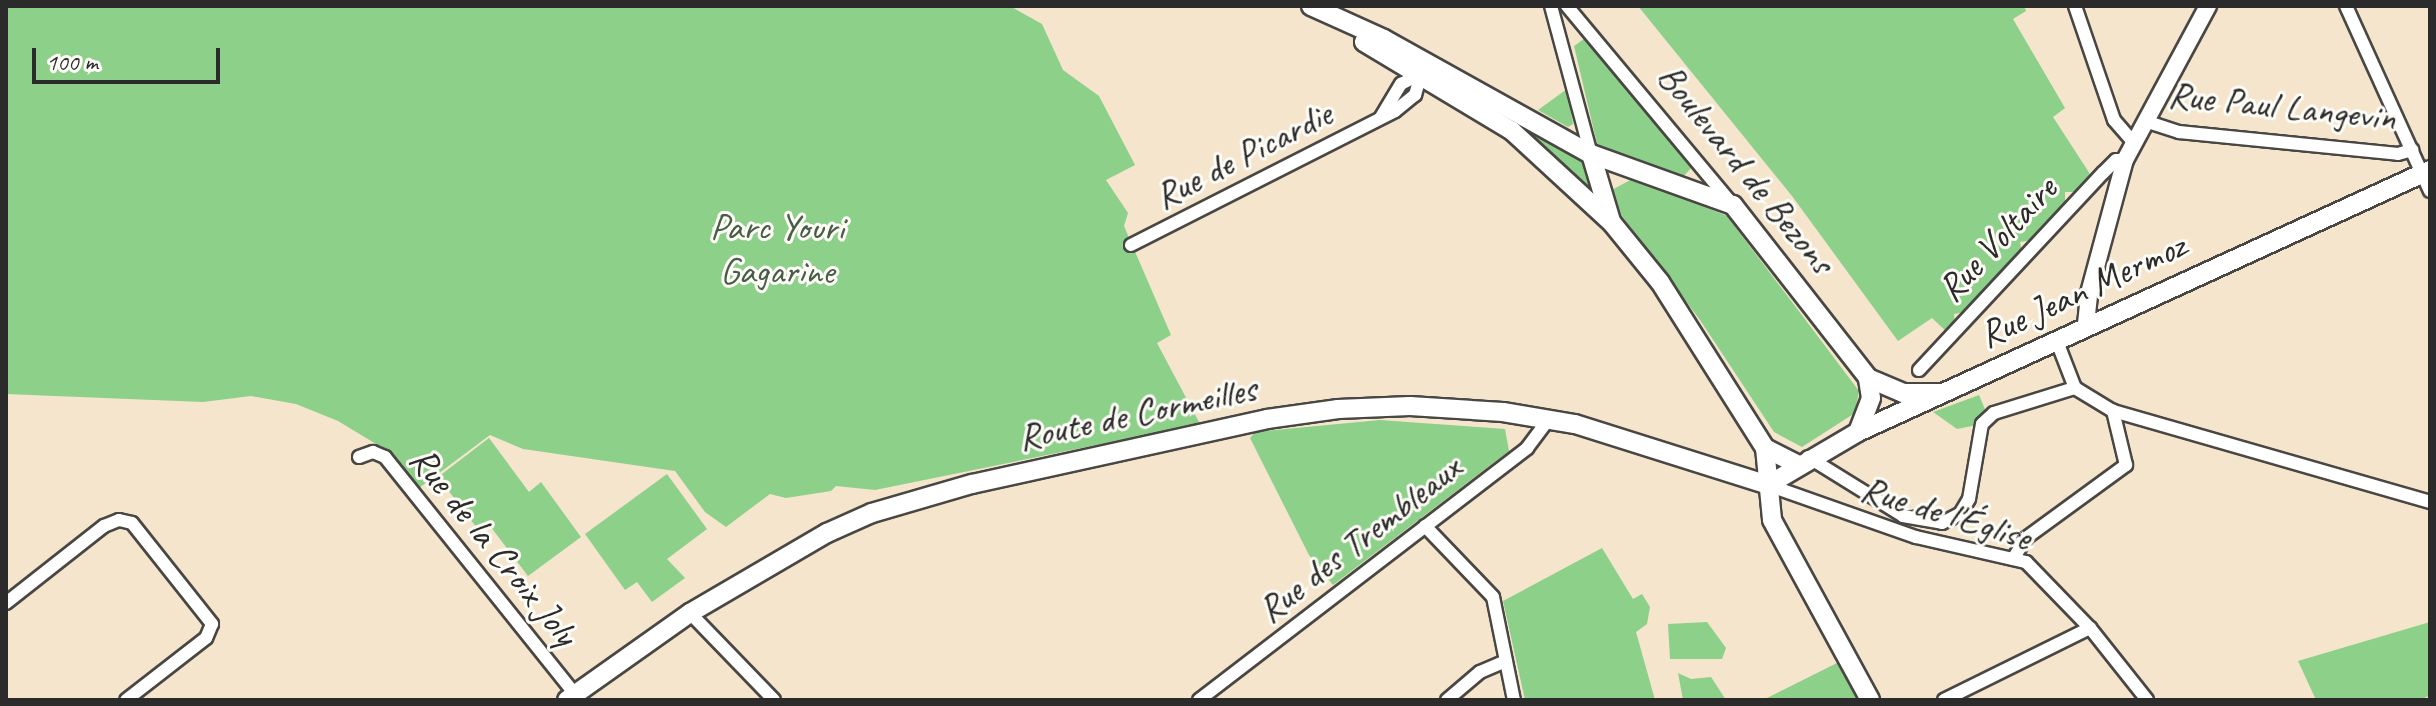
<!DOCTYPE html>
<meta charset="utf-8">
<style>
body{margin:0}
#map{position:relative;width:2436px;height:706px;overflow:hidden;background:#f4e5cc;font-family:Caveat,sans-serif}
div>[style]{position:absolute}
.green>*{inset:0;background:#8dd089}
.roads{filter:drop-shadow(2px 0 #494743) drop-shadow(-2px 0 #494743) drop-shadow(0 2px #494743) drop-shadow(0 -2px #494743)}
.minor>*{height:12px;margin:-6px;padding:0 6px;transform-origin:6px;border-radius:6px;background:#fff}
.tertiary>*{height:16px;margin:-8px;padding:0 8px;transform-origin:8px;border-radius:8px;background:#fff}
.secondary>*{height:18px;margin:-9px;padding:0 9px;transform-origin:9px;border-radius:9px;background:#fff}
span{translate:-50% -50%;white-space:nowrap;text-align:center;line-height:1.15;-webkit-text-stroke:6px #fdfcf7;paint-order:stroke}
.street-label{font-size:38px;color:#2b2b2b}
.park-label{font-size:38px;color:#485d47}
.frame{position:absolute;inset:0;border:8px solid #2b2b2b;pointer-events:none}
.scale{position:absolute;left:32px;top:48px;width:188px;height:36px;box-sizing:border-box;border:4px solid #2b2b2b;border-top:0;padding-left:10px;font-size:24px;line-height:28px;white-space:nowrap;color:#2b2b2b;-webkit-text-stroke:6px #fdfcf7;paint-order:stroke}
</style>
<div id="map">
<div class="green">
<div style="clip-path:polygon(6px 6px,1010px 6px,1042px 24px,1063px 70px,1099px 96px,1135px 165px,1106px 180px,1128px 213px,1124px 226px,1171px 335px,1157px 343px,1200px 424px,875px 490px,836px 486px,831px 491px,786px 498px,770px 494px,726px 527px,705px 512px,675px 471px,523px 449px,490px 435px,419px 488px,391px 453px,338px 421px,296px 404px,251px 396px,203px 402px,6px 394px)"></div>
<div style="clip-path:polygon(1638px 6px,2024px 6px,2026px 11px,2013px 19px,2065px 108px,2053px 117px,2090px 174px,2075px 192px,2065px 192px,2065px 202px,2032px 240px,2020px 242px,2022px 252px,1966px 312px,1954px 314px,1955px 324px,1948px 333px,1932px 318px,1898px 341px,1792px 196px)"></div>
<div style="clip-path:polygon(1584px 39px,1691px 168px,1683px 177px,1598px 148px,1574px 46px)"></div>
<div style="clip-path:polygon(1567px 89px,1573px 124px,1568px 127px,1538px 110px)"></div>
<div style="clip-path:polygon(1510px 119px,1588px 163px,1596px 195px,1509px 121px)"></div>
<div style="clip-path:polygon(1634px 178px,1727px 216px,1859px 391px,1855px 413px,1802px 447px,1774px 432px,1700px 320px,1613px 204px,1610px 191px)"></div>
<div style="clip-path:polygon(1979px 395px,1987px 414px,1972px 426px,1957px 429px,1933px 412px)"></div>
<div style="clip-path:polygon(1380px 420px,1505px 429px,1509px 451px,1333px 585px,1309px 555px,1250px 438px,1255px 432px)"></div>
<div style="clip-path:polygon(489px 438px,529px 492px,541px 482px,581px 537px,528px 576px,487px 522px,477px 528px,438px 477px)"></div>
<div style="clip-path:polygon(667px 474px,707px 529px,667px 559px,685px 578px,652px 602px,637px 582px,625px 590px,585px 534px)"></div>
<div style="clip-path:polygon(1602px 548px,1633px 599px,1642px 594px,1650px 607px,1647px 624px,1636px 632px,1655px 700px,1525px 700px,1503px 601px)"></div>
<div style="clip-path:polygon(1707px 622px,1726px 648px,1722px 659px,1670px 659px,1668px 624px)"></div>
<div style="clip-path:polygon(2430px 622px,2430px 695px,2421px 700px,2316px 700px,2298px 661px)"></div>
<div style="clip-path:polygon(1839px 662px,1859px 700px,1763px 700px)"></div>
<div style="clip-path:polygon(1678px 673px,1691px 679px,1711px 677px,1726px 700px,1683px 700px)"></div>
</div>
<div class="roads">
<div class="minor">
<div style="left:1551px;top:6px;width:153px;rotate:74.9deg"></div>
<div style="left:1567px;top:6px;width:256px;rotate:50.2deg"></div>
<div style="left:2075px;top:6px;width:120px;rotate:71.1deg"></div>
<div style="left:2114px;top:120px;width:29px;rotate:49deg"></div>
<div style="left:2346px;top:6px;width:203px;rotate:65.6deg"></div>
<div style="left:1381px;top:117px;width:39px;rotate:-59deg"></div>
<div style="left:1401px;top:84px;width:22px;rotate:-27deg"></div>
<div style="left:2145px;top:121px;width:36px;rotate:18deg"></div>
<div style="left:2179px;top:132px;width:220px;rotate:5.7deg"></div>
<div style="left:2398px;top:154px;width:15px;rotate:-16deg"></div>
<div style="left:1131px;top:245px;width:296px;rotate:-26.9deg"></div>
<div style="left:1395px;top:111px;width:26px;rotate:-39deg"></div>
<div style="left:1415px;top:95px;width:22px;rotate:-74deg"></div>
<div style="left:2056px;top:339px;width:53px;rotate:68.8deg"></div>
<div style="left:2075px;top:388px;width:44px;rotate:31.2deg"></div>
<div style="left:2113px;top:411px;width:330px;rotate:16deg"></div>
<div style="left:1919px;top:370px;width:270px;rotate:-47deg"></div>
<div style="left:2103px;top:173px;width:18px;rotate:-45deg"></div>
<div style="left:2116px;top:160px;width:9px"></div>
<div style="left:359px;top:457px;width:15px;rotate:-20deg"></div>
<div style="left:373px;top:452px;width:13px;rotate:23deg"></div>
<div style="left:385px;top:457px;width:304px;rotate:51.3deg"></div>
<div style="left:1808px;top:457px;width:112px;rotate:31.8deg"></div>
<div style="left:1903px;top:516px;width:40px;rotate:10deg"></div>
<div style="left:1942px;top:523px;width:20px;rotate:-27deg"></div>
<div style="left:1960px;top:514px;width:17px;rotate:-59deg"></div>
<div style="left:1969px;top:499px;width:76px;rotate:-80.2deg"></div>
<div style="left:1982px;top:424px;width:16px;rotate:-43deg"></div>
<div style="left:1994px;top:413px;width:85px;rotate:-17.2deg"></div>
<div style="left:1768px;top:485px;width:157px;rotate:19.4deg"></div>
<div style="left:1916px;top:537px;width:113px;rotate:12.8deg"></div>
<div style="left:2026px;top:562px;width:92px;rotate:45.9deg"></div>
<div style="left:2090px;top:628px;width:92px;rotate:51.6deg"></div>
<div style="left:1425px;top:526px;width:98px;rotate:46.2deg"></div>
<div style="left:1493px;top:597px;width:105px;rotate:78.5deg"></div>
<div style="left:2013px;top:559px;width:25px;rotate:-58deg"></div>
<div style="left:2026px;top:538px;width:124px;rotate:-36.1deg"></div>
<div style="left:2126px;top:465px;width:56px;rotate:-103.5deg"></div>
<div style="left:6px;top:603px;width:125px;rotate:-38.2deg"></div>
<div style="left:104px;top:526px;width:16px;rotate:-22deg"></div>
<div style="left:119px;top:520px;width:13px;rotate:13deg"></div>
<div style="left:132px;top:523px;width:129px;rotate:51.6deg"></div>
<div style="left:212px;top:624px;width:15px;rotate:113deg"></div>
<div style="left:206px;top:638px;width:101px;rotate:142.2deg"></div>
<div style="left:690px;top:613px;width:121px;rotate:46deg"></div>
<div style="left:1199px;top:700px;width:414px;rotate:-37.5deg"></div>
<div style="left:1527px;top:448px;width:36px;rotate:-53deg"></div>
<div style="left:1447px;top:700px;width:43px;rotate:-40.3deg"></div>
<div style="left:1480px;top:672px;width:28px;rotate:-23deg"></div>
<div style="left:1944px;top:700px;width:163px;rotate:-26.3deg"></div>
</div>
<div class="tertiary">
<div style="left:2086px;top:324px;width:31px;rotate:-84deg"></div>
<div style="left:2089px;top:293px;width:138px;rotate:-74.9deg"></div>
<div style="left:2125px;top:160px;width:175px;rotate:-61.7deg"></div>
</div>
<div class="secondary">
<div style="left:1311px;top:6px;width:80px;rotate:24.3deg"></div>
<div style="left:1384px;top:39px;width:237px;rotate:29.1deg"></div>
<div style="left:1591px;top:154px;width:151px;rotate:19.8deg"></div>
<div style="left:1733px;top:205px;width:219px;rotate:52deg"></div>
<div style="left:1868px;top:378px;width:38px;rotate:23deg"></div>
<div style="left:1903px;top:393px;width:39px"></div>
<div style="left:1364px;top:42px;width:173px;rotate:31deg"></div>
<div style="left:1512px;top:131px;width:136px;rotate:42.6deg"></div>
<div style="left:1612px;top:223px;width:76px;rotate:50.9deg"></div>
<div style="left:1660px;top:282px;width:196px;rotate:57.7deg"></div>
<div style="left:1765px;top:448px;width:36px;rotate:27deg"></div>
<div style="left:1591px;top:154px;width:70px;rotate:73.4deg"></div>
<div style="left:1858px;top:432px;width:36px;rotate:-69deg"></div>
<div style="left:1871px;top:398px;width:20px;rotate:-99deg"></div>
<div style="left:1765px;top:448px;width:72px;rotate:84.4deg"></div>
<div style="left:1772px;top:520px;width:205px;rotate:61.4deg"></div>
<div style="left:1768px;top:485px;width:104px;rotate:-30.5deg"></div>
<div style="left:1858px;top:432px;width:629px;rotate:-24.61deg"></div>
<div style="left:567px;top:700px;width:151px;rotate:-35.3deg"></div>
<div style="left:690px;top:613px;width:159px;rotate:-30.3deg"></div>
<div style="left:827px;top:533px;width:49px;rotate:-24deg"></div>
<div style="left:872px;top:513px;width:104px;rotate:-16.2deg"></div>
<div style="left:972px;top:484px;width:302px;rotate:-12.4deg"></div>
<div style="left:1267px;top:419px;width:72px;rotate:-8deg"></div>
<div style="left:1338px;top:409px;width:72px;rotate:-2.4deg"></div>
<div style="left:1410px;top:406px;width:93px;rotate:3.7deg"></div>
<div style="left:1503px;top:412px;width:73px;rotate:9.5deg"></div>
<div style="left:1575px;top:424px;width:202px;rotate:17.5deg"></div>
</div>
</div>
<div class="street-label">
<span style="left:2282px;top:106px;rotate:6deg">Rue Paul Langevin</span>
<span style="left:1243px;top:155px;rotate:-27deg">Rue de Picardie</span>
<span style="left:1746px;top:169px;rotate:51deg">Boulevard de Bezons</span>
<span style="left:1997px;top:239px;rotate:-47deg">Rue Voltaire</span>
<span style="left:2082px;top:290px;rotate:-25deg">Rue Jean Mermoz</span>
<span style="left:1137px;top:413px;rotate:-12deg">Route de Cormeilles</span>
<span style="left:1946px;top:513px;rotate:17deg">Rue de l'Église</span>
<span style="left:1359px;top:539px;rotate:-38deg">Rue des Trembleaux</span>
<span style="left:494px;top:546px;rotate:51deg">Rue de la Croix Joly</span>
</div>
<div class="park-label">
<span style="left:777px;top:249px">Parc Youri<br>Gagarine</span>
</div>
<div class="frame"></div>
<div class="scale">100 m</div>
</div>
